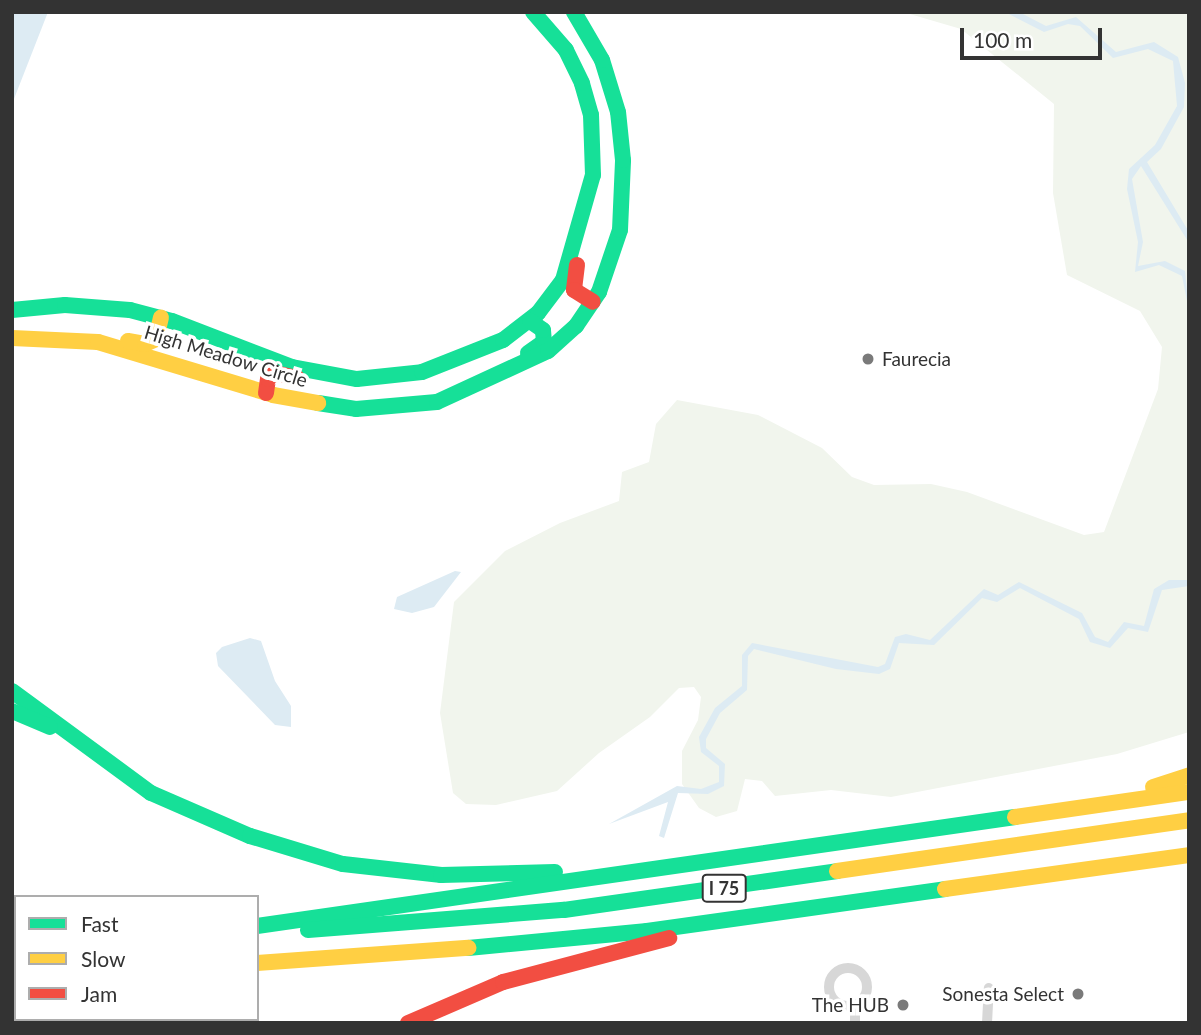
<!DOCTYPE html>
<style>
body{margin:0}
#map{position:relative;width:1201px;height:1035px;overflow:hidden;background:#fff;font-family:Lato,sans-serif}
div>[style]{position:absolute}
.green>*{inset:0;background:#f1f5ed}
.water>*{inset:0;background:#ddebf3}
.street>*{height:10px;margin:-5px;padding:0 5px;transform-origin:5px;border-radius:5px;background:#d7d7d7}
.street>.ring{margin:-5px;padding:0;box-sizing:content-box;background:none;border:10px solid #d7d7d7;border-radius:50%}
.fast>*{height:16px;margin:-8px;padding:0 8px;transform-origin:8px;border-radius:8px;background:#16e098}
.slow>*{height:16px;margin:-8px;padding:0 8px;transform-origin:8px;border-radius:8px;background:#ffcf43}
.jam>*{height:16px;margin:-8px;padding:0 8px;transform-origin:8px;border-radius:8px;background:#f24e42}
.dots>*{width:19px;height:19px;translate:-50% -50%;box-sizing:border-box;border:4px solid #fff;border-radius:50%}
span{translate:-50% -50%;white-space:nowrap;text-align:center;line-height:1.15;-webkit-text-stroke:7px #fff;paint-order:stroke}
.shield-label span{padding:2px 5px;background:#fff;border:2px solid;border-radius:5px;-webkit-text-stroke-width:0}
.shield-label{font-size:18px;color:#333;font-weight:700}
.street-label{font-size:19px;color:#333}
.poi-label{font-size:19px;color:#333}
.left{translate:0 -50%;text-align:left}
.right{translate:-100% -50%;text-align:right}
.frame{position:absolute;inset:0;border:14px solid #333;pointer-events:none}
.legend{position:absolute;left:14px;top:895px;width:245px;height:126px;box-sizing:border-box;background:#fff;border:2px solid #adadad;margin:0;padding:9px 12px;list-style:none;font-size:21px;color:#333}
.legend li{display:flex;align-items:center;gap:14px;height:35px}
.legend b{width:35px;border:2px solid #adadad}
.scale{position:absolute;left:960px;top:28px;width:142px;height:32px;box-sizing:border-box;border:4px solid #333;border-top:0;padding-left:9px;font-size:21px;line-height:24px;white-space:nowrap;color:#333;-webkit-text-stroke:5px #fff;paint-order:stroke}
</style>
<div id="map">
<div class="green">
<div style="clip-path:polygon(903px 12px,1189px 12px,1189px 732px,1117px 754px,891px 797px,831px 790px,775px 796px,762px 781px,745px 779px,737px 811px,716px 817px,699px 808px,682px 784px,682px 751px,698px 720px,701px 697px,694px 687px,679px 688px,650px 717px,599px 753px,557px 791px,496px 805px,466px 804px,453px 793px,440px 713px,454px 602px,505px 551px,560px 523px,619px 501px,622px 472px,649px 462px,656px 424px,677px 400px,758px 415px,822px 448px,852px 477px,874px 485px,931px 484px,967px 492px,1084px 535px,1104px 532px,1158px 389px,1162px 347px,1140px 311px,1067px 275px,1053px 193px,1054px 104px,961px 29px)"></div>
</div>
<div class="water">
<div style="clip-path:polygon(12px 12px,48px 12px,12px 104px)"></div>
<div style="clip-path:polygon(1005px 12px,1019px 12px,1046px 26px,1076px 17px,1116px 52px,1154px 42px,1178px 57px,1185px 83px,1184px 107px,1161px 149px,1147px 162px,1189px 232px,1189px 243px,1141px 166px,1132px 179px,1143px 242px,1138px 266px,1165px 261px,1185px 271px,1189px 311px,1182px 276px,1159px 265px,1135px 272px,1138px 242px,1127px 189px,1129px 169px,1155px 145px,1177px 106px,1173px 61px,1148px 49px,1113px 58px,1080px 26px,1068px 24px,1044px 32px)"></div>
<div style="clip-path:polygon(455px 571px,461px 572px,434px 607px,412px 613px,394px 609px,397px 597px)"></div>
<div style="clip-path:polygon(1169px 580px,1189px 580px,1189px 586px,1162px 590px,1148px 632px,1128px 628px,1110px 648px,1090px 642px,1079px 619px,1020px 588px,997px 602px,982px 598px,934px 645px,899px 643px,890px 669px,879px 674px,836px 669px,754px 649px,748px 656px,747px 690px,720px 713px,706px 739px,706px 748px,725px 764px,724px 786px,708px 794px,678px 793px,664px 838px,659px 836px,668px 802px,609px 824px,677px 786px,701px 789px,719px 782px,719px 766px,701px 752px,699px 737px,715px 708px,742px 686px,742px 655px,752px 643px,878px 667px,885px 664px,895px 637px,906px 634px,930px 640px,984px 589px,998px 595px,1019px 582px,1082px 613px,1095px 637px,1108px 642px,1124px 622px,1144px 626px,1154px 589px)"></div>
<div style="clip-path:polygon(250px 638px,261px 641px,275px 681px,291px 706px,291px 727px,275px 725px,218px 666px,216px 653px,222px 647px)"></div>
</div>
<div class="street">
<div class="ring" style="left:829px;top:968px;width:28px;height:28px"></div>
<div style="left:855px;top:1005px;width:18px;rotate:90deg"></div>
<div style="left:987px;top:1023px;width:35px;rotate:-87deg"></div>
</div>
<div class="fast">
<div style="left:12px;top:310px;width:53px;rotate:-5.4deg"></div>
<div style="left:65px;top:305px;width:65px;rotate:4.4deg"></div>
<div style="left:130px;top:310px;width:43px;rotate:14.7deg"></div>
<div style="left:172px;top:321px;width:129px;rotate:21deg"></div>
<div style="left:292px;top:367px;width:66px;rotate:10.5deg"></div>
<div style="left:357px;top:379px;width:65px;rotate:-6.1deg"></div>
<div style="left:422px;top:372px;width:87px;rotate:-21.6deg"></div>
<div style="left:503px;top:340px;width:44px;rotate:-37.6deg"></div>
<div style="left:538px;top:313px;width:41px;rotate:-52.9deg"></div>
<div style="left:563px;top:280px;width:109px;rotate:-74.1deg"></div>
<div style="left:593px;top:175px;width:60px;rotate:-91.9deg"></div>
<div style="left:591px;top:115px;width:33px;rotate:-106deg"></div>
<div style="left:582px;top:83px;width:37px;rotate:-116deg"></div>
<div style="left:566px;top:50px;width:50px;rotate:-131deg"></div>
<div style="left:528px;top:353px;width:19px;rotate:-35deg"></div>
<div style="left:544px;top:342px;width:12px;rotate:-95deg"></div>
<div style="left:543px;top:330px;width:16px;rotate:-145deg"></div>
<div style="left:318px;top:403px;width:38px;rotate:9deg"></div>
<div style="left:356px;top:409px;width:81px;rotate:-4.9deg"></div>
<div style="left:437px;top:402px;width:122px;rotate:-24.7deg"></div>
<div style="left:548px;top:351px;width:38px;rotate:-42deg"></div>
<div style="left:576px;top:326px;width:41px;rotate:-55.9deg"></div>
<div style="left:599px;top:292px;width:65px;rotate:-71.3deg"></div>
<div style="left:620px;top:230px;width:70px;rotate:-87.5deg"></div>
<div style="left:623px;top:160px;width:48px;rotate:-95.9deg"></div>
<div style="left:618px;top:112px;width:54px;rotate:-107.1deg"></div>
<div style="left:602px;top:60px;width:56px;rotate:-120.3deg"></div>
<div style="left:12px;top:691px;width:172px;rotate:36.3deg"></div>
<div style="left:151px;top:793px;width:108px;rotate:23.5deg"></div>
<div style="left:250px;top:836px;width:97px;rotate:16.8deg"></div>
<div style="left:343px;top:864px;width:99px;rotate:6.4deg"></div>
<div style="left:441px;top:875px;width:114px;rotate:-1.5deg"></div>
<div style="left:12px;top:711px;width:41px;rotate:22.8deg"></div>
<div style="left:257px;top:926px;width:766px;rotate:-8.18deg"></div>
<div style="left:308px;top:930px;width:257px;rotate:-4.5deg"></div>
<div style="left:564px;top:910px;width:276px;rotate:-8.1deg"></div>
<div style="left:12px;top:939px;width:4px"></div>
<div style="left:468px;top:948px;width:180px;rotate:-5.4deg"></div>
<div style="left:647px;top:931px;width:301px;rotate:-8deg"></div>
<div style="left:12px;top:969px;width:4px"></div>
</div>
<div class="slow">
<div style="left:12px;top:338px;width:86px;rotate:2.7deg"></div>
<div style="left:98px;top:342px;width:183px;rotate:16.8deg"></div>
<div style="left:273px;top:395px;width:46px;rotate:10.1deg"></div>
<div style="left:128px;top:341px;width:17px;rotate:10deg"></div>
<div style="left:145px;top:344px;width:12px;rotate:-24deg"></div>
<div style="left:156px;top:339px;width:22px;rotate:-77deg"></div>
<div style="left:1153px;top:787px;width:38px;rotate:-18deg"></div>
<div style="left:1015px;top:817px;width:176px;rotate:-8.2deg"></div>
<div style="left:837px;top:871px;width:356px;rotate:-8.2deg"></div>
<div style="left:945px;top:889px;width:246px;rotate:-7.9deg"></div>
<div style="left:257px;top:963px;width:212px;rotate:-4.1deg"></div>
</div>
<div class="jam">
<div style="left:577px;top:265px;width:25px;rotate:97deg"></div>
<div style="left:574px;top:290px;width:22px;rotate:32deg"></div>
<div style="left:266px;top:393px;width:14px;rotate:-82deg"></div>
<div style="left:268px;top:379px;width:9px;rotate:-41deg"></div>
<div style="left:275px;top:373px;width:23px;rotate:13deg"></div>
<div style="left:408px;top:1023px;width:103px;rotate:-23.3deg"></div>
<div style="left:503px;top:982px;width:172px;rotate:-14.8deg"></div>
</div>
<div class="dots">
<div style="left:868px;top:359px;background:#7a7a7a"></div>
<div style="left:1078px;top:994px;background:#7a7a7a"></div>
<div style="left:903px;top:1005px;background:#7a7a7a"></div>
</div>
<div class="shield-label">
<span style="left:724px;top:888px">I 75</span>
</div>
<div class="street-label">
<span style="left:226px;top:356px;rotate:17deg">High Meadow Circle</span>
</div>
<div class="poi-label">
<span class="left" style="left:882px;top:359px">Faurecia</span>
<span class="right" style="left:1064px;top:994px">Sonesta Select</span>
<span class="right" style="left:889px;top:1005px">The HUB</span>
</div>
<div class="frame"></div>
<ul class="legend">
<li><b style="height:9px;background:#16e098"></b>Fast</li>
<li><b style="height:9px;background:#ffcf43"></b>Slow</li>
<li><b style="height:9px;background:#f24e42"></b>Jam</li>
</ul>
<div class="scale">100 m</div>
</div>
